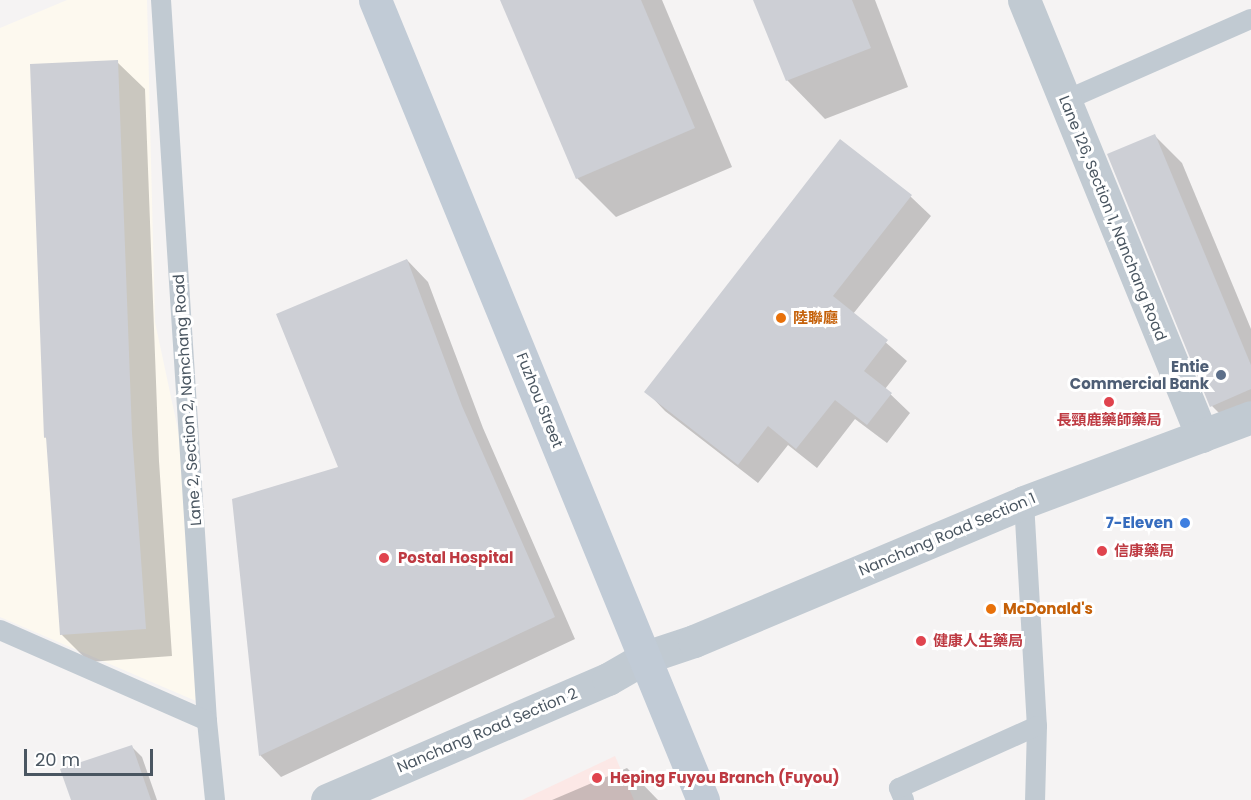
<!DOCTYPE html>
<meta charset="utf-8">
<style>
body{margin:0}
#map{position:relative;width:1251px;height:800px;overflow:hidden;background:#f5f3f3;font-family:Poppins,"Noto Sans TC",sans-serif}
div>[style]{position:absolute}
.commercial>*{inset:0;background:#fdf9ef}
.medical>*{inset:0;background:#fce8e6}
.shadow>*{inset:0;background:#0003}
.building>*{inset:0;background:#cdcfd5}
.lane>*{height:20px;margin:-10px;padding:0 10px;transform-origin:10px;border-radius:10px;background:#c1cad2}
.street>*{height:33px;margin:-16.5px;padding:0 16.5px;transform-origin:16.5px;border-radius:16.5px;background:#c1cad2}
.secondary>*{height:33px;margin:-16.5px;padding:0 16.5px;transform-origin:16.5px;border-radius:16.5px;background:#c1cbd6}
.dots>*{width:16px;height:16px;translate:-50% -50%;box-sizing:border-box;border:3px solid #fff;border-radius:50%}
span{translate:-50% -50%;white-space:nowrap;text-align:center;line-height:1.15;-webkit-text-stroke:6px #fff;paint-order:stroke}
.street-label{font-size:15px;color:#4a5661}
.food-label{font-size:15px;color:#c56008;font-weight:700}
.left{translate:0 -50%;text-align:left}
.service-label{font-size:15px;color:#4e5e75;font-weight:700}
.right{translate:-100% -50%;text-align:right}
.health-label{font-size:15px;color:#be3a42;font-weight:700}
.shop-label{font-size:15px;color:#366cbe;font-weight:700}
.scale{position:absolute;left:24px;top:749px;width:129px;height:27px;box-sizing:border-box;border:3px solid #4a5661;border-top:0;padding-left:8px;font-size:18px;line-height:21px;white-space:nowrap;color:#4a5661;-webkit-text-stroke:4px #fff;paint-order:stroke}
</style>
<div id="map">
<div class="commercial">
<div style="clip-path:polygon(67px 0,147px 0,155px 322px,181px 444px,196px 701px,0 617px,0 28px)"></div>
</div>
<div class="medical">
<div style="clip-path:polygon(615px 756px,634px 800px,522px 800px)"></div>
</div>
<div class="shadow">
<div style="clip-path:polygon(501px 0,662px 0,732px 167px,616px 217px,577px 178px)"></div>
<div style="clip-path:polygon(754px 0,875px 0,908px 87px,825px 119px,787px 80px)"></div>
<div style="clip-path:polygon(117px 62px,145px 89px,159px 461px,172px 656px,89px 662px,62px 635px,48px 440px,45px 437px)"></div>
<div style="clip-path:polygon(1155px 136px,1182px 163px,1251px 329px,1251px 428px,1239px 433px,1212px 406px)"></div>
<div style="clip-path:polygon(840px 141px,911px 197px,931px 216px,853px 314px,907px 361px,885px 389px,910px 413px,887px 443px,855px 419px,817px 468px,788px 445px,758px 483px,665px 411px,646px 391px)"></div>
<div style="clip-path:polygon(407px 260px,428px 282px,483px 428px,575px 639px,281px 777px,260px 755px,234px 500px,340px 468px)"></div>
<div style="clip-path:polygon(132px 747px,142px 757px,157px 800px,72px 800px)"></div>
<div style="clip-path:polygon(627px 768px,658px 800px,552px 800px)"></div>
</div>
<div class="building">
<div style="clip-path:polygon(500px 0,641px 0,695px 128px,576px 179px)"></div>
<div style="clip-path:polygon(753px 0,852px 0,871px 48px,786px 81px)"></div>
<div style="clip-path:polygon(118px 60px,132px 433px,146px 629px,60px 635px,46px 437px,44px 438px,30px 64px)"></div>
<div style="clip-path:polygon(1155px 134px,1251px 365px,1251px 389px,1210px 407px,1107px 154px)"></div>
<div style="clip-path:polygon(840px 139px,912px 195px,833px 296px,888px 340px,864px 371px,892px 393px,867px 425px,835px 400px,796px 449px,768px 426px,738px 465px,644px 392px)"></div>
<div style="clip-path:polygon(407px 259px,462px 406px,555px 617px,259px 756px,232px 499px,338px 467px,276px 314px)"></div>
<div style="clip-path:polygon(132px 745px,151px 800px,71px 800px,60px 769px)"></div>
</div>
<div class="lane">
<div style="left:161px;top:0;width:722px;rotate:86.35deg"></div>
<div style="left:207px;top:721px;width:79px;rotate:84.2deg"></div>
<div style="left:1064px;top:101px;width:204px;rotate:-23.7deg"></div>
<div style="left:1024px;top:502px;width:224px;rotate:86.7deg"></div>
<div style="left:1037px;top:726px;width:74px;rotate:91.5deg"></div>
<div style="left:0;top:630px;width:226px;rotate:23.7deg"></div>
<div style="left:904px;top:800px;width:13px;rotate:-113deg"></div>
<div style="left:899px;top:788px;width:151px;rotate:-24.2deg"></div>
</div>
<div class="street">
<div style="left:1024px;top:0;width:471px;rotate:67.8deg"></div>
<div style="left:327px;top:800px;width:306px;rotate:-23.3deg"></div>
<div style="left:608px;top:679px;width:44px;rotate:-30.1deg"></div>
<div style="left:646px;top:657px;width:51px;rotate:-18.4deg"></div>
<div style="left:694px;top:641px;width:358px;rotate:-22.8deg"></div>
<div style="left:1024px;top:502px;width:242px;rotate:-20.5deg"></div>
</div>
<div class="secondary">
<div style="left:375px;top:0;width:865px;rotate:67.71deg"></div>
</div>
<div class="dots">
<div style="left:781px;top:318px;background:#e8710a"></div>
<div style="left:1221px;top:375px;background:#5c6f8a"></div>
<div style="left:1109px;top:402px;background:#e0444e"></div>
<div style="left:1185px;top:523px;background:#3f7fe0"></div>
<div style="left:1102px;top:551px;background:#e0444e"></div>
<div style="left:384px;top:558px;background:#e0444e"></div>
<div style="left:991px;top:609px;background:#e8710a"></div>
<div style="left:921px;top:641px;background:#e0444e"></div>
<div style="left:597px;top:778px;background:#e0444e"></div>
</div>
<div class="street-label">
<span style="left:1113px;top:218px;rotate:68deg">Lane 126, Section 1, Nanchang Road</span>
<span style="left:187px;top:400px;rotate:-94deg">Lane 2, Section 2, Nanchang Road</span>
<span style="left:540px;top:400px;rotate:68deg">Fuzhou Street</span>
<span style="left:947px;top:534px;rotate:-23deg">Nanchang Road Section 1</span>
<span style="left:487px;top:730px;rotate:-23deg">Nanchang Road Section 2</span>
</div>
<div class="food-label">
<span class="left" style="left:793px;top:318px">陸聯廳</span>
<span class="left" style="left:1003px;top:609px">McDonald's</span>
</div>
<div class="service-label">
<span class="right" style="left:1209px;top:375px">Entie<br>Commercial Bank</span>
</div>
<div class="health-label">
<span style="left:1109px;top:420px">長頸鹿藥師藥局</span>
<span class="left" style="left:1114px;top:551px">信康藥局</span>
<span class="left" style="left:398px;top:558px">Postal Hospital</span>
<span class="left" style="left:933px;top:641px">健康人生藥局</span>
<span class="left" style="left:610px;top:778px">Heping Fuyou Branch (Fuyou)</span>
</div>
<div class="shop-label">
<span class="right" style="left:1173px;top:523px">7-Eleven</span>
</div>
<div class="scale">20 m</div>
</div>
